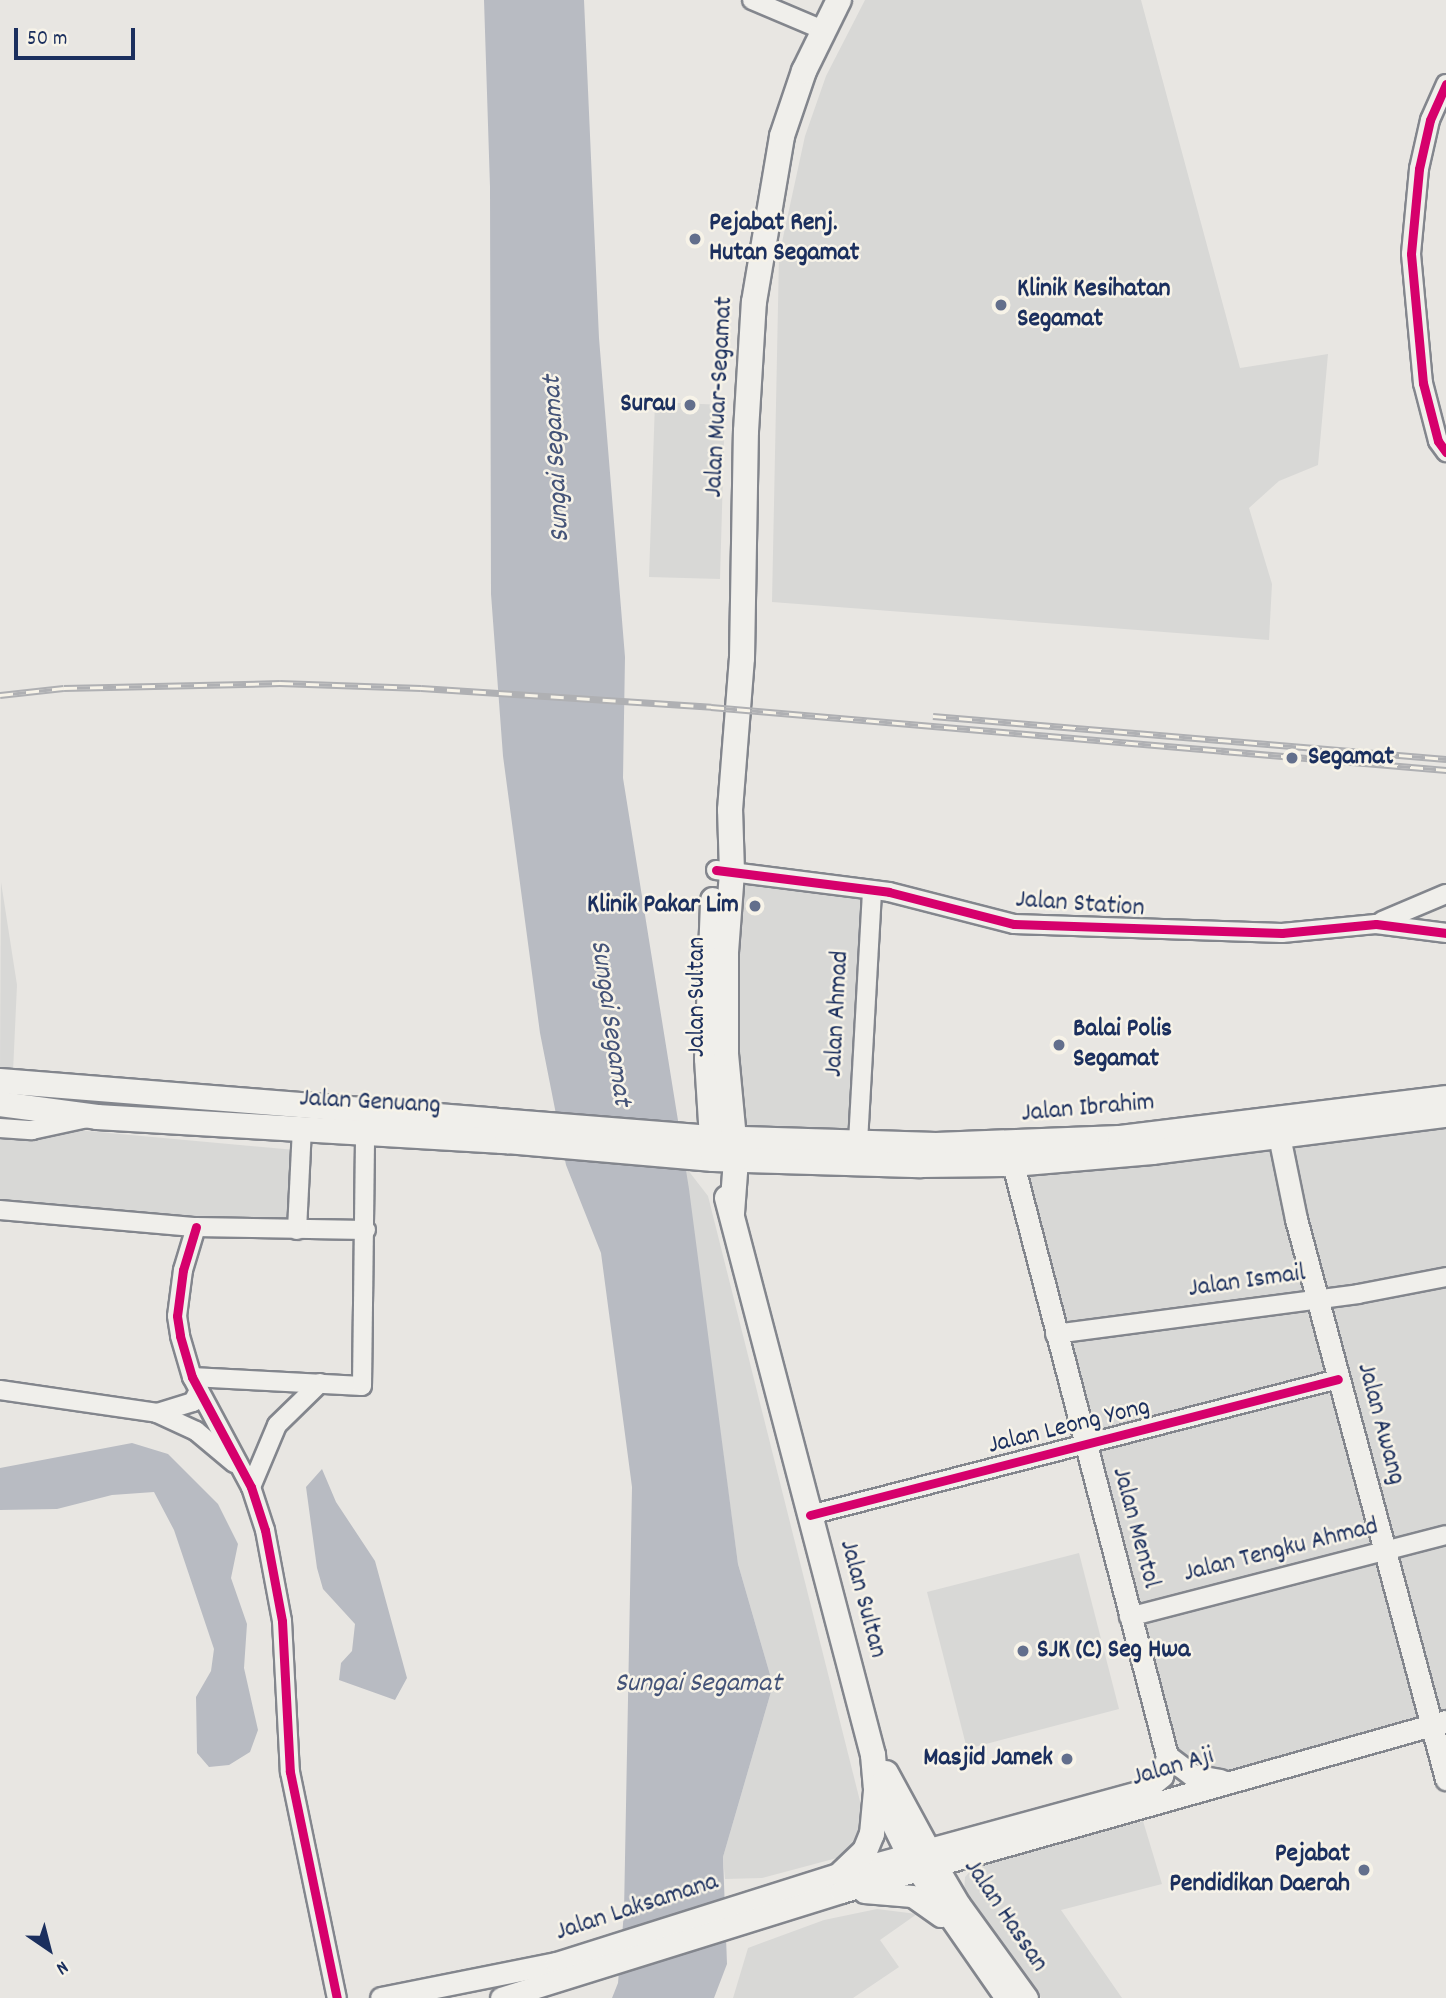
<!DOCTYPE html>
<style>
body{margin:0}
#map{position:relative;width:1446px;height:1998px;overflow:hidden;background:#e8e6e2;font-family:Dekko,sans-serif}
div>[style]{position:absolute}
.built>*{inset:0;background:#d8d8d6}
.water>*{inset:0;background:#b8bbc2}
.roads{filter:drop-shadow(2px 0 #83868d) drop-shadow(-2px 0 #83868d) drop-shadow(0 2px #83868d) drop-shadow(0 -2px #83868d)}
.minor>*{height:18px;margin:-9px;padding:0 9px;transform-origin:9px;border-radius:9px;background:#f0efeb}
.major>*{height:21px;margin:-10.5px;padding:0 10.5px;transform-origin:10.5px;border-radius:10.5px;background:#f0efeb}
.highway>*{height:24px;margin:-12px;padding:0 12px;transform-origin:12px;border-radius:12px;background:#f0efeb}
.rail>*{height:7px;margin-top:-3.5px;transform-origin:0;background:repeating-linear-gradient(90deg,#f7f3e8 0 13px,#afb0b3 0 26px);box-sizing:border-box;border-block:2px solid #afb0b3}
.cycleway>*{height:9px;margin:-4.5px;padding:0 4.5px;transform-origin:4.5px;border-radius:4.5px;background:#d6006c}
.dots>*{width:19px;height:19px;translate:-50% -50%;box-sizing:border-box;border:4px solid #f7f3e8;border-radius:50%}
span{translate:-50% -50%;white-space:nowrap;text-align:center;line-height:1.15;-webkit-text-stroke:5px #f7f3e8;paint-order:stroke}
.poi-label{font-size:26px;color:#1b2f5e;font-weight:700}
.left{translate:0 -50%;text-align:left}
.right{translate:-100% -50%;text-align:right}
.street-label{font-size:26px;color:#1b2f5e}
.water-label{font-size:28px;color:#445378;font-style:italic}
.north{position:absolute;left:14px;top:1914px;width:70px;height:70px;-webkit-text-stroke:5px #f7f3e8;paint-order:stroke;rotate:145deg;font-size:19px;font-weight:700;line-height:28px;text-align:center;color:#1b2f5e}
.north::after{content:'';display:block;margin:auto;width:24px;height:32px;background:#1b2f5e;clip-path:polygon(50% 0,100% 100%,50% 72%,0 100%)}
.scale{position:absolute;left:14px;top:28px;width:121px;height:32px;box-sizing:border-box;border:4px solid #1b2f5e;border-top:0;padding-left:9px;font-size:21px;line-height:24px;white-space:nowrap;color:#1b2f5e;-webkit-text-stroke:5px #f7f3e8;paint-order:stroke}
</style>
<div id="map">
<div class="built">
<div style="clip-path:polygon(865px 0,1141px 0,1240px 368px,1328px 354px,1318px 465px,1279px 481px,1249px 508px,1272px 584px,1269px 640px,772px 602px,779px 256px,805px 136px,826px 76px)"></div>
<div style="clip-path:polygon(655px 402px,725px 405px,720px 579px,649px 577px)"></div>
<div style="clip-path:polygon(741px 879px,877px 897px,863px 1132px,741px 1130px,736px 1050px)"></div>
<div style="clip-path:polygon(1px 882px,17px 985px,13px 1072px,0 1070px)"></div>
<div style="clip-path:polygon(0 1123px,306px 1151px,302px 1235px,0 1216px)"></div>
<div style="clip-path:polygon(1446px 1125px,1446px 1712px,1226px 1772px,1197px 1767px,1174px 1749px,1023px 1172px)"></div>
<div style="clip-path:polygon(684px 1165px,708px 1196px,867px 1829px,837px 1858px,762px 1878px,725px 1879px,723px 1857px,773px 1685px,738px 1564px)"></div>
<div style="clip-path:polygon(1079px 1553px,1119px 1709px,967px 1749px,927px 1592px)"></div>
<div style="clip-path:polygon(1143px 1821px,1162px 1884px,1061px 1910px,1122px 1998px,1041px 1998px,964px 1893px,965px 1877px,974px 1867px)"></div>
<div style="clip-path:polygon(877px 1909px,917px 1914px,880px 1940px,899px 1967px,853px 1998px,733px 1998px,748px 1948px,824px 1920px)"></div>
</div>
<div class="water">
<div style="clip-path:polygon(484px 0,584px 0,599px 338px,625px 657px,623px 778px,689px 1189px,738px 1564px,773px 1685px,723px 1857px,727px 1964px,714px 1998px,612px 1998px,618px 1983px,624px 1912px,632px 1487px,601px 1253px,566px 1165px,540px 1033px,503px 756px,491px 594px,490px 187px)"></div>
<div style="clip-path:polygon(132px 1443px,168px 1454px,218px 1504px,238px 1544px,231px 1578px,247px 1624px,244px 1668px,258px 1730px,250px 1752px,229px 1765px,209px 1767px,197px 1753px,196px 1697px,211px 1671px,214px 1649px,174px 1530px,154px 1492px,112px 1495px,57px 1509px,0 1510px,0 1468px)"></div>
<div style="clip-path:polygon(322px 1469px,336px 1502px,375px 1561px,407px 1678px,395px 1700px,339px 1680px,341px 1663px,352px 1651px,355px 1624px,323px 1589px,317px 1568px,306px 1487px)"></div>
</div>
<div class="roads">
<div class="minor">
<div style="left:752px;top:0;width:77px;rotate:22.9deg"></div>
<div style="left:1446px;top:84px;width:39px;rotate:114deg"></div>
<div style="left:1430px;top:120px;width:50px;rotate:102.7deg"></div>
<div style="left:1419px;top:169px;width:85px;rotate:95.4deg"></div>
<div style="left:1411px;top:254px;width:130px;rotate:84.7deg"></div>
<div style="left:1423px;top:383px;width:60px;rotate:75.5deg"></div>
<div style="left:1438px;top:441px;width:14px;rotate:54deg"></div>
<div style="left:716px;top:870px;width:174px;rotate:7.2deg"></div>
<div style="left:889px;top:892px;width:129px;rotate:14.4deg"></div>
<div style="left:1014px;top:924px;width:268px;rotate:1.9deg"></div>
<div style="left:1282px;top:933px;width:94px;rotate:-5.5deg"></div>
<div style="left:1376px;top:924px;width:71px;rotate:7.3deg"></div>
<div style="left:1382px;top:921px;width:69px;rotate:-22.9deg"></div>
<div style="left:0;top:1128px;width:32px;rotate:4deg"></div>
<div style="left:32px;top:1130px;width:52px;rotate:-12.2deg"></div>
<div style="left:858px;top:1142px;width:252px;rotate:-86.8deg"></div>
<div style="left:0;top:1210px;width:197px;rotate:5deg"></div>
<div style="left:196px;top:1227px;width:170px;rotate:1deg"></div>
<div style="left:196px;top:1227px;width:45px;rotate:106.8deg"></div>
<div style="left:183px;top:1270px;width:46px;rotate:97.4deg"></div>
<div style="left:177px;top:1316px;width:20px;rotate:81deg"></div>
<div style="left:180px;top:1336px;width:43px;rotate:73.7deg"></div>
<div style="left:192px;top:1377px;width:125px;rotate:61.8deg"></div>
<div style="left:251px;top:1487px;width:45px;rotate:72deg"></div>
<div style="left:265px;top:1530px;width:93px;rotate:79.4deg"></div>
<div style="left:282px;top:1621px;width:151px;rotate:87deg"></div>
<div style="left:290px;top:1772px;width:231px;rotate:78.3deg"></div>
<div style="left:297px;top:1230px;width:101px;rotate:-87.2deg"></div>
<div style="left:1055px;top:1334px;width:306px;rotate:-7.5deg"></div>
<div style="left:1358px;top:1294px;width:90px;rotate:-10.9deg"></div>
<div style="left:192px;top:1377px;width:170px;rotate:3deg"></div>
<div style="left:362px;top:1386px;width:254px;rotate:-89.3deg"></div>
<div style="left:0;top:1390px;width:159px;rotate:8.3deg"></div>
<div style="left:157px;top:1413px;width:43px;rotate:24.8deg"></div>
<div style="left:196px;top:1431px;width:50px;rotate:40.1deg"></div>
<div style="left:157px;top:1413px;width:38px;rotate:-17deg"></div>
<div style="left:193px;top:1402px;width:13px;rotate:-63deg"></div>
<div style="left:251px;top:1487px;width:67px;rotate:-67.2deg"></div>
<div style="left:277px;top:1425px;width:60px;rotate:-44.3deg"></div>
<div style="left:810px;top:1515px;width:545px;rotate:-14.44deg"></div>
<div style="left:1129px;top:1617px;width:327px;rotate:-14.5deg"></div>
</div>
<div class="major">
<div style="left:1279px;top:1136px;width:85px;rotate:78.4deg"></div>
<div style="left:1296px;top:1219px;width:580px;rotate:75deg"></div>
<div style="left:1013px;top:1164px;width:612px;rotate:75.42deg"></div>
<div style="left:1167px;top:1756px;width:31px;rotate:37deg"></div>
<div style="left:1192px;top:1775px;width:29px;rotate:10deg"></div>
<div style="left:936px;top:1865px;width:45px;rotate:59.5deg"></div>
<div style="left:959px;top:1904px;width:116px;rotate:54.1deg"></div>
<div style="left:917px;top:1870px;width:156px;rotate:55.2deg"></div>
<div style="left:864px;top:1892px;width:48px;rotate:4.8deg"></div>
<div style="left:912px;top:1896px;width:35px;rotate:35deg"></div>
<div style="left:381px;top:1998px;width:178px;rotate:-11.3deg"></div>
<div style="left:556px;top:1963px;width:300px;rotate:-17.5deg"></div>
<div style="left:842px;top:1873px;width:314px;rotate:-15.3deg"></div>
<div style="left:1145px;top:1790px;width:22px;rotate:-39deg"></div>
<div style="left:1162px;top:1776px;width:21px;rotate:-76deg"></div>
<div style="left:501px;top:1998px;width:356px;rotate:-17.3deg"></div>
<div style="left:841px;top:1892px;width:629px;rotate:-15.78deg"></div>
</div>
<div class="highway">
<div style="left:0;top:1081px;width:713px;rotate:4.58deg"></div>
<div style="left:711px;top:1138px;width:225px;rotate:1.8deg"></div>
<div style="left:936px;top:1145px;width:184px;rotate:-2.2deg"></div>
<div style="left:1120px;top:1138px;width:328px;rotate:-7deg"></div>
<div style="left:0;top:1104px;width:98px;rotate:7.6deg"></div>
<div style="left:97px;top:1117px;width:411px;rotate:3.4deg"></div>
<div style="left:507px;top:1141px;width:207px;rotate:5deg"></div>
<div style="left:713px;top:1159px;width:208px;rotate:1.7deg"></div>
<div style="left:921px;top:1165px;width:92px;rotate:-0.6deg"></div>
<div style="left:1013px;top:1164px;width:140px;rotate:-4.9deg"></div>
<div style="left:1152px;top:1152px;width:296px;rotate:-7.2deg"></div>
<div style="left:713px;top:1154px;width:95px;rotate:-93.6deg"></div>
<div style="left:707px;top:1059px;width:159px;rotate:-87.8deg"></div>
<div style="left:727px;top:1198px;width:576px;rotate:75.31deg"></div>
<div style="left:873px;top:1755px;width:32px;rotate:85deg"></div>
<div style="left:876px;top:1787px;width:93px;rotate:63.7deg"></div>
<div style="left:732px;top:1213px;width:53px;rotate:-85.7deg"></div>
<div style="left:736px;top:1160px;width:106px;rotate:-95.4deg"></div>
<div style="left:726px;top:1054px;width:102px;rotate:-90deg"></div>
<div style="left:726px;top:952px;width:80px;rotate:-85.7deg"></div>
<div style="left:732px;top:872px;width:62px;rotate:-91.8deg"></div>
<div style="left:730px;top:810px;width:152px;rotate:-85.5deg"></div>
<div style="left:742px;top:658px;width:227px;rotate:-89deg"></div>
<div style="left:746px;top:431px;width:129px;rotate:-86.5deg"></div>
<div style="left:754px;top:302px;width:168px;rotate:-80.4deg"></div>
<div style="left:782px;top:136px;width:69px;rotate:-71.3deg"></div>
<div style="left:804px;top:71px;width:79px;rotate:-63.8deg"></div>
<div style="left:886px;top:1773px;width:105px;rotate:61.5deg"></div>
<div style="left:842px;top:1873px;width:32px;rotate:-44deg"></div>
<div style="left:865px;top:1851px;width:18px;rotate:-68deg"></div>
<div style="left:872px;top:1834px;width:43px;rotate:-84.7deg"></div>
</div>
</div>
<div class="rail">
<div style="left:0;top:695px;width:64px;rotate:-6.2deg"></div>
<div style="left:64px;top:688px;width:216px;rotate:-1.3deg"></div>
<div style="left:280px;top:683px;width:141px;rotate:2deg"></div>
<div style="left:421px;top:688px;width:291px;rotate:3.7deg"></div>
<div style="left:711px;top:707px;width:738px;rotate:4.9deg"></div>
<div style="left:933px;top:716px;width:515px;rotate:4.79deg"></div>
</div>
<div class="cycleway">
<div style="left:1446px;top:84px;width:39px;rotate:114deg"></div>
<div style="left:1430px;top:120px;width:50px;rotate:102.7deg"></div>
<div style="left:1419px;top:169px;width:85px;rotate:95.4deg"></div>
<div style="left:1411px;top:254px;width:130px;rotate:84.7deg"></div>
<div style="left:1423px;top:383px;width:60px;rotate:75.5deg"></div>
<div style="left:1438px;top:441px;width:14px;rotate:54deg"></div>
<div style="left:716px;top:870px;width:174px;rotate:7.2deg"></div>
<div style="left:889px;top:892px;width:129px;rotate:14.4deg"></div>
<div style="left:1014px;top:924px;width:268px;rotate:1.9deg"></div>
<div style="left:1282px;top:933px;width:94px;rotate:-5.5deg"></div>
<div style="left:1376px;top:924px;width:71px;rotate:7.3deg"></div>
<div style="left:196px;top:1227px;width:45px;rotate:106.8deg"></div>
<div style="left:183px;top:1270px;width:46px;rotate:97.4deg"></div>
<div style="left:177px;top:1316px;width:20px;rotate:81deg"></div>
<div style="left:180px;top:1336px;width:43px;rotate:73.7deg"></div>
<div style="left:192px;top:1377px;width:125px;rotate:61.8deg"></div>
<div style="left:251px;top:1487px;width:45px;rotate:72deg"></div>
<div style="left:265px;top:1530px;width:93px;rotate:79.4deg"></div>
<div style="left:282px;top:1621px;width:151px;rotate:87deg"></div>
<div style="left:290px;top:1772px;width:231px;rotate:78.3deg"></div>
<div style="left:810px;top:1515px;width:545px;rotate:-14.44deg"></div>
</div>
<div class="dots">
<div style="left:695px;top:239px;background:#636f8c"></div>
<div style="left:1001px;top:305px;background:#636f8c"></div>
<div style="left:690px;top:405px;background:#636f8c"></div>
<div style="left:1292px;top:758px;background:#636f8c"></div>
<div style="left:755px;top:906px;background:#636f8c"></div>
<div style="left:1059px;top:1045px;background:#636f8c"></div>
<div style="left:1023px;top:1651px;background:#636f8c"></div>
<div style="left:1067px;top:1759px;background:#636f8c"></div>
<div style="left:1364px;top:1870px;background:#636f8c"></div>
</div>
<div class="poi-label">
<span class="left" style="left:709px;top:239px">Pejabat Renj.<br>Hutan Segamat</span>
<span class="left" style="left:1017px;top:305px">Klinik Kesihatan<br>Segamat</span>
<span class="right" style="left:676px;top:405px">Surau</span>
<span class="left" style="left:1308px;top:758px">Segamat</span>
<span class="right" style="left:739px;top:906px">Klinik Pakar Lim</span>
<span class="left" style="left:1073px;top:1045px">Balai Polis<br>Segamat</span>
<span class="left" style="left:1037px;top:1651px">SJK (C) Seg Hwa</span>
<span class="right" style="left:1053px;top:1759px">Masjid Jamek</span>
<span class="right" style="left:1350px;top:1870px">Pejabat<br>Pendidikan Daerah</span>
</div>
<div class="street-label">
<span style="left:720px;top:397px;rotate:-87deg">Jalan Muar-Segamat</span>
<span style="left:1080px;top:905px;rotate:4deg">Jalan Station</span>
<span style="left:698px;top:997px;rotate:-90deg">Jalan Sultan</span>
<span style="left:838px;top:1014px;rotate:-87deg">Jalan Ahmad</span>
<span style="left:370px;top:1103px;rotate:3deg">Jalan Genuang</span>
<span style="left:1088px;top:1109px;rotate:-5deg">Jalan Ibrahim</span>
<span style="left:1247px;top:1282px;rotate:-8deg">Jalan Ismail</span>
<span style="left:1380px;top:1424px;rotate:75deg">Jalan Awang</span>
<span style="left:1069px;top:1427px;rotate:-14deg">Jalan Leong Yong</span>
<span style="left:1135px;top:1528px;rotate:75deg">Jalan Mentol</span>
<span style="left:1281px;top:1551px;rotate:-14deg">Jalan Tengku Ahmad</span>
<span style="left:862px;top:1599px;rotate:75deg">Jalan Sultan</span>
<span style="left:1173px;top:1768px;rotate:-16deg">Jalan Aji</span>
<span style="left:637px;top:1908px;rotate:-18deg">Jalan Laksamana</span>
<span style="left:1005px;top:1916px;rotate:56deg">Jalan Hassan</span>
</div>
<div class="water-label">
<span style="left:558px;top:459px;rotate:-93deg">Sungai Segamat</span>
<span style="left:609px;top:1023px;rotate:82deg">Sungai Segamat</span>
<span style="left:698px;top:1685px">Sungai Segamat</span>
</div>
<div class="north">N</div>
<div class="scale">50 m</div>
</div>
